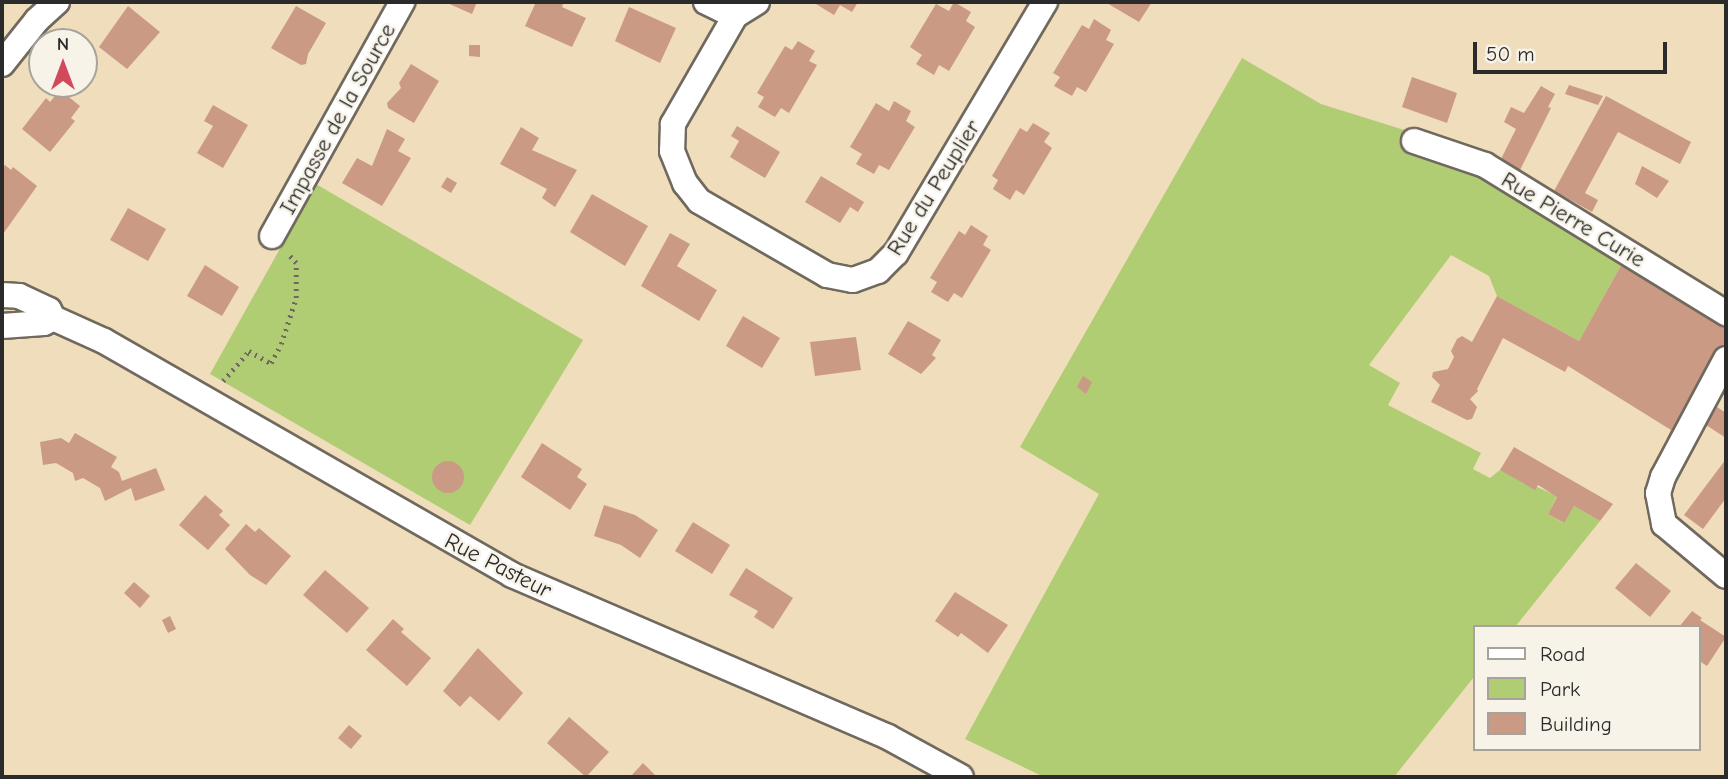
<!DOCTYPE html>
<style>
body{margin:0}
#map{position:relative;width:1728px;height:779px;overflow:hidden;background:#f0ddbc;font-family:"Comic Neue",sans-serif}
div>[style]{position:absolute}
.green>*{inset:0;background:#b0cd74}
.building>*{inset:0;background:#ca9a85}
.round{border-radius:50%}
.path>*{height:4.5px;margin-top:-2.25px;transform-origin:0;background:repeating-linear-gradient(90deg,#70695e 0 2px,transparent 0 7px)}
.roads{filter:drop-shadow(2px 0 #70695e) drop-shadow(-2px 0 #70695e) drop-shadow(0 2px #70695e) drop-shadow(0 -2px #70695e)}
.street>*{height:24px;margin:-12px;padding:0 12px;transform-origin:12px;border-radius:12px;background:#fff}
span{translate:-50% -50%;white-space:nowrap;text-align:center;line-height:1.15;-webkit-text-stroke:5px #f7f3e8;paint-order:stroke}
.street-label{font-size:23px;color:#2b2b2b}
.frame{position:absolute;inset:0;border:4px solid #2b2b2b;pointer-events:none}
.legend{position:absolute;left:1473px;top:625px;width:228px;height:126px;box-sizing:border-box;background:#f7f3e8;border:2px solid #a5a39c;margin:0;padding:9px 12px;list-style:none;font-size:21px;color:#2b2b2b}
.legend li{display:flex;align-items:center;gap:14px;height:35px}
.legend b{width:35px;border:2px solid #a5a39c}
.north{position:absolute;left:28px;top:28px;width:70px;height:70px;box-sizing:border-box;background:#f7f3e8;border:2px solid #a5a39c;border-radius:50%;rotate:0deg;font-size:19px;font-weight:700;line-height:28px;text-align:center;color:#2b2b2b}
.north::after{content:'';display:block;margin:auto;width:24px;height:32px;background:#d1495b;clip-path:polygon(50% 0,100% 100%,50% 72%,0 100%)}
.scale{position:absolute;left:1473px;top:42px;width:194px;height:32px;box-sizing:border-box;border:4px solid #2b2b2b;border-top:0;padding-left:9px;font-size:21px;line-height:24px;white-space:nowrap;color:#2b2b2b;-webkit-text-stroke:5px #f7f3e8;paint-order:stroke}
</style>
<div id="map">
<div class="green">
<div style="clip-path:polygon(1242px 58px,1321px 104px,1414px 133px,1624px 260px,1579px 341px,1497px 296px,1489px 276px,1451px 255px,1369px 365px,1400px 383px,1388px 405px,1481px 453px,1473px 469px,1490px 478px,1500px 470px,1557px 496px,1548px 514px,1563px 523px,1574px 506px,1600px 521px,1515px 627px,1474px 627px,1474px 677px,1394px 777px,1044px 777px,965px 739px,1099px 494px,1020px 447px)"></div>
<div style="clip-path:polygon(316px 184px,583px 340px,470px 525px,210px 374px)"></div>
</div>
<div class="building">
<div style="clip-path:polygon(445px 2px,477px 2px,472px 14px)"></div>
<div style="clip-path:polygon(536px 2px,558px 2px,563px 4px,562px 7px,586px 18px,572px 47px,525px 26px)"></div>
<div style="clip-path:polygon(818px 2px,858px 2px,852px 12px,840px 5px,834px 15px,816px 4px)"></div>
<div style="clip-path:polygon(954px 2px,971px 12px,966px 21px,975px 27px,949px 71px,939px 65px,934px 75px,916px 64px,922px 55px,910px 47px,936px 4px,949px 11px)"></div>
<div style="clip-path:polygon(1105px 2px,1152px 2px,1139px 22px)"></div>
<div style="clip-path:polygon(128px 6px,160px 32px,127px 69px,99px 47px)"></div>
<div style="clip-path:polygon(296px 6px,326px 23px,308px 54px,306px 64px,301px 65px,271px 48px)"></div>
<div style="clip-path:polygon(629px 7px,676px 28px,660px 63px,615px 41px)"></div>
<div style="clip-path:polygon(1094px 19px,1111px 30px,1106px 40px,1114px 44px,1086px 92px,1077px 87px,1072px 96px,1054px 86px,1060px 77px,1053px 73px,1082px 25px,1089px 29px)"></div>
<div style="clip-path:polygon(798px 41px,815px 51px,809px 61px,817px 65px,789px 113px,781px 108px,775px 117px,758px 107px,764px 97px,757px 93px,785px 46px,792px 50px)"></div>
<div style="clip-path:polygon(469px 45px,480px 45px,480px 57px,469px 56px)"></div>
<div style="clip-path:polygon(411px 64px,439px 81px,414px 123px,388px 108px,387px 103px,401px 88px,399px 83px)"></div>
<div style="clip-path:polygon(1412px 77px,1457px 93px,1447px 123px,1402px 107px)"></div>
<div style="clip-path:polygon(1569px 85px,1603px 96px,1598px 105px,1565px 94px)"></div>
<div style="clip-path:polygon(1541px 86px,1555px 94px,1548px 107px,1551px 108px,1519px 172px,1500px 161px,1516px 129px,1504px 122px,1511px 107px,1524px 113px)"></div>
<div style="clip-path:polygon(60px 90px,80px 106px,71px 118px,75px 121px,50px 152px,22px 129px,46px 98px,50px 102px)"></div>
<div style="clip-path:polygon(1606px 96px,1691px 142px,1680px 164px,1618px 132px,1585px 193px,1598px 200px,1592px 212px,1554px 191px)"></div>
<div style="clip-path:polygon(894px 101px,911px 111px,906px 121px,915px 127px,889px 170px,879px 165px,874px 174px,856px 164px,862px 154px,850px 147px,876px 103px,889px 111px)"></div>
<div style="clip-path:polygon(213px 105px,248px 125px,223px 168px,197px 153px,213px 126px,204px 121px)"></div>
<div style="clip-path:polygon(1033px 123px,1050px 133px,1044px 142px,1052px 148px,1024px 195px,1016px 190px,1010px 200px,993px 189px,998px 180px,992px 176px,1020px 128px,1027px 132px)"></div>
<div style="clip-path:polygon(737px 126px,780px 152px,765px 178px,730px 157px,739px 141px,731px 136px)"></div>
<div style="clip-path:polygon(521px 127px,539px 138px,532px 150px,577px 170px,555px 207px,542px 198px,547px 189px,500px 164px)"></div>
<div style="clip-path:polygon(387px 129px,405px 139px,398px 151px,411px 158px,382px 206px,342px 183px,357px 158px,372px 166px)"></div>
<div style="clip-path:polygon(5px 165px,11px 170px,13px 167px,37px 186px,3px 234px,2px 169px)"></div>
<div style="clip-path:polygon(1642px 166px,1669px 181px,1657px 198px,1635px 184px)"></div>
<div style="clip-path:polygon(821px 176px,864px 202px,858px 212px,850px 207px,840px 223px,805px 202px)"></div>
<div style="clip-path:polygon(447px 177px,457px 183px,451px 193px,441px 187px)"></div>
<div style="clip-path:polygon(592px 194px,648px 226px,625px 266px,570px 232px)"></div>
<div style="clip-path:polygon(128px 208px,166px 229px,148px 261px,110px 240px)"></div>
<div style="clip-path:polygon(971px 225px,988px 236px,983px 245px,991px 250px,962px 298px,954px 293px,948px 302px,931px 292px,937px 282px,930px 278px,959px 231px,965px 235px)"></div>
<div style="clip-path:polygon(670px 233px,690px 244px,677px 266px,717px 290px,699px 321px,641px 286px)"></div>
<div style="clip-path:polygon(1624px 260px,1726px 325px,1726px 343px,1674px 441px,1667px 438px,1671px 430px,1568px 366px,1565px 372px,1503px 338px,1477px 389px,1478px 391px,1470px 399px,1477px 407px,1472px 419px,1467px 420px,1431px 402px,1440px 385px,1432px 377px,1433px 372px,1448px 369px,1454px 357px,1451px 351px,1457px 339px,1462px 336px,1472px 342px,1497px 296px,1579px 341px)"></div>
<div style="clip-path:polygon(205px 265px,239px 287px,222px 316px,187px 296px)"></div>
<div style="clip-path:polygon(743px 316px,780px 338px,762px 368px,726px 346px)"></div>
<div style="clip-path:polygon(908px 321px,941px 340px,932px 355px,936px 358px,921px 374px,888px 354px)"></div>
<div style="clip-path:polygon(856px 337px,861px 370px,815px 376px,810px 342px)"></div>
<div style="clip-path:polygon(1083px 376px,1092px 382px,1086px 394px,1077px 387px)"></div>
<div style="clip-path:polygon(1717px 407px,1726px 413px,1726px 438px,1706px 425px)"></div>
<div style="clip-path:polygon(75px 433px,117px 457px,111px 467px,119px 472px,122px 481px,156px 468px,165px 490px,135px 501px,131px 488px,105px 501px,100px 488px,83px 478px,75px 481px,73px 473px,56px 463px,43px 465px,40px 442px,61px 438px,69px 443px)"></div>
<div style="clip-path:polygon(542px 443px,582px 469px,577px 477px,587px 484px,570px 510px,521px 477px)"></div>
<div style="clip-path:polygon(1514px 447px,1613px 504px,1600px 521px,1574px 506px,1564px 523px,1548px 514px,1557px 497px,1538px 485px,1535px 490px,1500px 470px)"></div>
<div style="clip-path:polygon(1726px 459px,1726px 498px,1703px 529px,1684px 515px)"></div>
<div class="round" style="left:432px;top:461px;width:32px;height:32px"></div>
<div style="clip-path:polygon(205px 495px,223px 511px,219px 515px,230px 525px,208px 550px,179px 525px)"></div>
<div style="clip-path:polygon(604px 505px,635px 515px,658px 530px,640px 558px,621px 545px,594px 536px)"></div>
<div style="clip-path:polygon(693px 522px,730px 545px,712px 574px,675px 551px)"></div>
<div style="clip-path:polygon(246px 524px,255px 532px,259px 528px,291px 556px,266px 585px,250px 575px,225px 549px)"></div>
<div style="clip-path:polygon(1636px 563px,1671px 591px,1650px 617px,1615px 588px)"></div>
<div style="clip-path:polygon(746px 568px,793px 598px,773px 629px,754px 617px,758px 611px,729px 595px)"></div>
<div style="clip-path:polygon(325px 570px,369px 608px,347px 633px,303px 595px)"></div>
<div style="clip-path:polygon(134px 582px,150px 596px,140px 608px,124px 593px)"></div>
<div style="clip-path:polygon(955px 592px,1008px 625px,988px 653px,961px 633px,958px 637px,935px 621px)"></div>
<div style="clip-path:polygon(1692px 611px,1702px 618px,1700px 620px,1726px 637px,1707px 666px,1698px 660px,1698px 627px,1679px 627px)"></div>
<div style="clip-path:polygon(170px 616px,176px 629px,168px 633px,162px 620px)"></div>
<div style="clip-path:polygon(393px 619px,404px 629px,401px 632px,431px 658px,407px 686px,366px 650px)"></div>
<div style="clip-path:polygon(478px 648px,523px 693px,499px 721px,470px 696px,460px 707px,443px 691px)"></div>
<div style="clip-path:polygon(569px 717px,609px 752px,586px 777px,547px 743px)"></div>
<div style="clip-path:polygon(349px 725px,362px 736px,351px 749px,338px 738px)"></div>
<div style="clip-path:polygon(643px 763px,655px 775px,630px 777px)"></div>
</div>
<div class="path">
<div style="left:223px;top:381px;width:40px;rotate:-49deg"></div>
<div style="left:249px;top:351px;width:25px;rotate:29deg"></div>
<div style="left:271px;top:363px;width:21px;rotate:-62deg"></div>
<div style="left:281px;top:344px;width:48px;rotate:-71.9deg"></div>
<div style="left:296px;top:298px;width:35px;rotate:-90deg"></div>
<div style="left:296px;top:263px;width:13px;rotate:-132deg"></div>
</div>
<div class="roads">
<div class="street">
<div style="left:706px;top:2px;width:32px;rotate:26deg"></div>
<div style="left:757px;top:2px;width:26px;rotate:148deg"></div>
<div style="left:735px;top:16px;width:125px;rotate:119.9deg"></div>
<div style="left:673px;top:124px;width:27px;rotate:92deg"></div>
<div style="left:672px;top:151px;width:35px;rotate:68deg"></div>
<div style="left:685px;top:183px;width:23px;rotate:52deg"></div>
<div style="left:699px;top:201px;width:148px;rotate:30deg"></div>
<div style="left:827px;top:275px;width:26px;rotate:11deg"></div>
<div style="left:853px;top:280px;width:27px;rotate:-20deg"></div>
<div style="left:878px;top:271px;width:25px;rotate:-45deg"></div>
<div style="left:896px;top:253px;width:292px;rotate:-59.3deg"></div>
<div style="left:2px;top:64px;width:56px;rotate:-51.5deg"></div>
<div style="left:37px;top:20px;width:27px;rotate:-42deg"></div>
<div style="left:1414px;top:141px;width:75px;rotate:18.7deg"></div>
<div style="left:1485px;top:165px;width:283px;rotate:31.6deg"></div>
<div style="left:272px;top:236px;width:268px;rotate:-60.9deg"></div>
<div style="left:2px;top:295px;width:17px;rotate:3deg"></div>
<div style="left:19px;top:296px;width:33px;rotate:25deg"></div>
<div style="left:49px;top:310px;width:9px;rotate:63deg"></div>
<div style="left:53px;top:318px;width:56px;rotate:24.3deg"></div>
<div style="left:104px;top:341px;width:470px;rotate:29.8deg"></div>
<div style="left:512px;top:575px;width:409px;rotate:23.3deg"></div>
<div style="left:888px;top:737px;width:83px;rotate:28.7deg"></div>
<div style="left:2px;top:326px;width:42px;rotate:-4.1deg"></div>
<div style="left:44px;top:323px;width:10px;rotate:-29deg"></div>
<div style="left:1726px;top:359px;width:134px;rotate:118.1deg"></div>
<div style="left:1663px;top:477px;width:17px;rotate:107deg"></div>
<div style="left:1658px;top:493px;width:32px;rotate:79deg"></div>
<div style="left:1664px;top:524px;width:81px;rotate:40deg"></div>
</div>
</div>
<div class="street-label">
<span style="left:338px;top:119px;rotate:-61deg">Impasse de la Source</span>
<span style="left:934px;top:188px;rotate:-58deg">Rue du Peuplier</span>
<span style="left:1573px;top:220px;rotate:31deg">Rue Pierre Curie</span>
<span style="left:498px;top:566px;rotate:27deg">Rue Pasteur</span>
</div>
<div class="frame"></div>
<ul class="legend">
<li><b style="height:9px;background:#fff"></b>Road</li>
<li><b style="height:19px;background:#b0cd74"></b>Park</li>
<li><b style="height:19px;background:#ca9a85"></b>Building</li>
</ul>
<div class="north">N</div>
<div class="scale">50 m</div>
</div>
